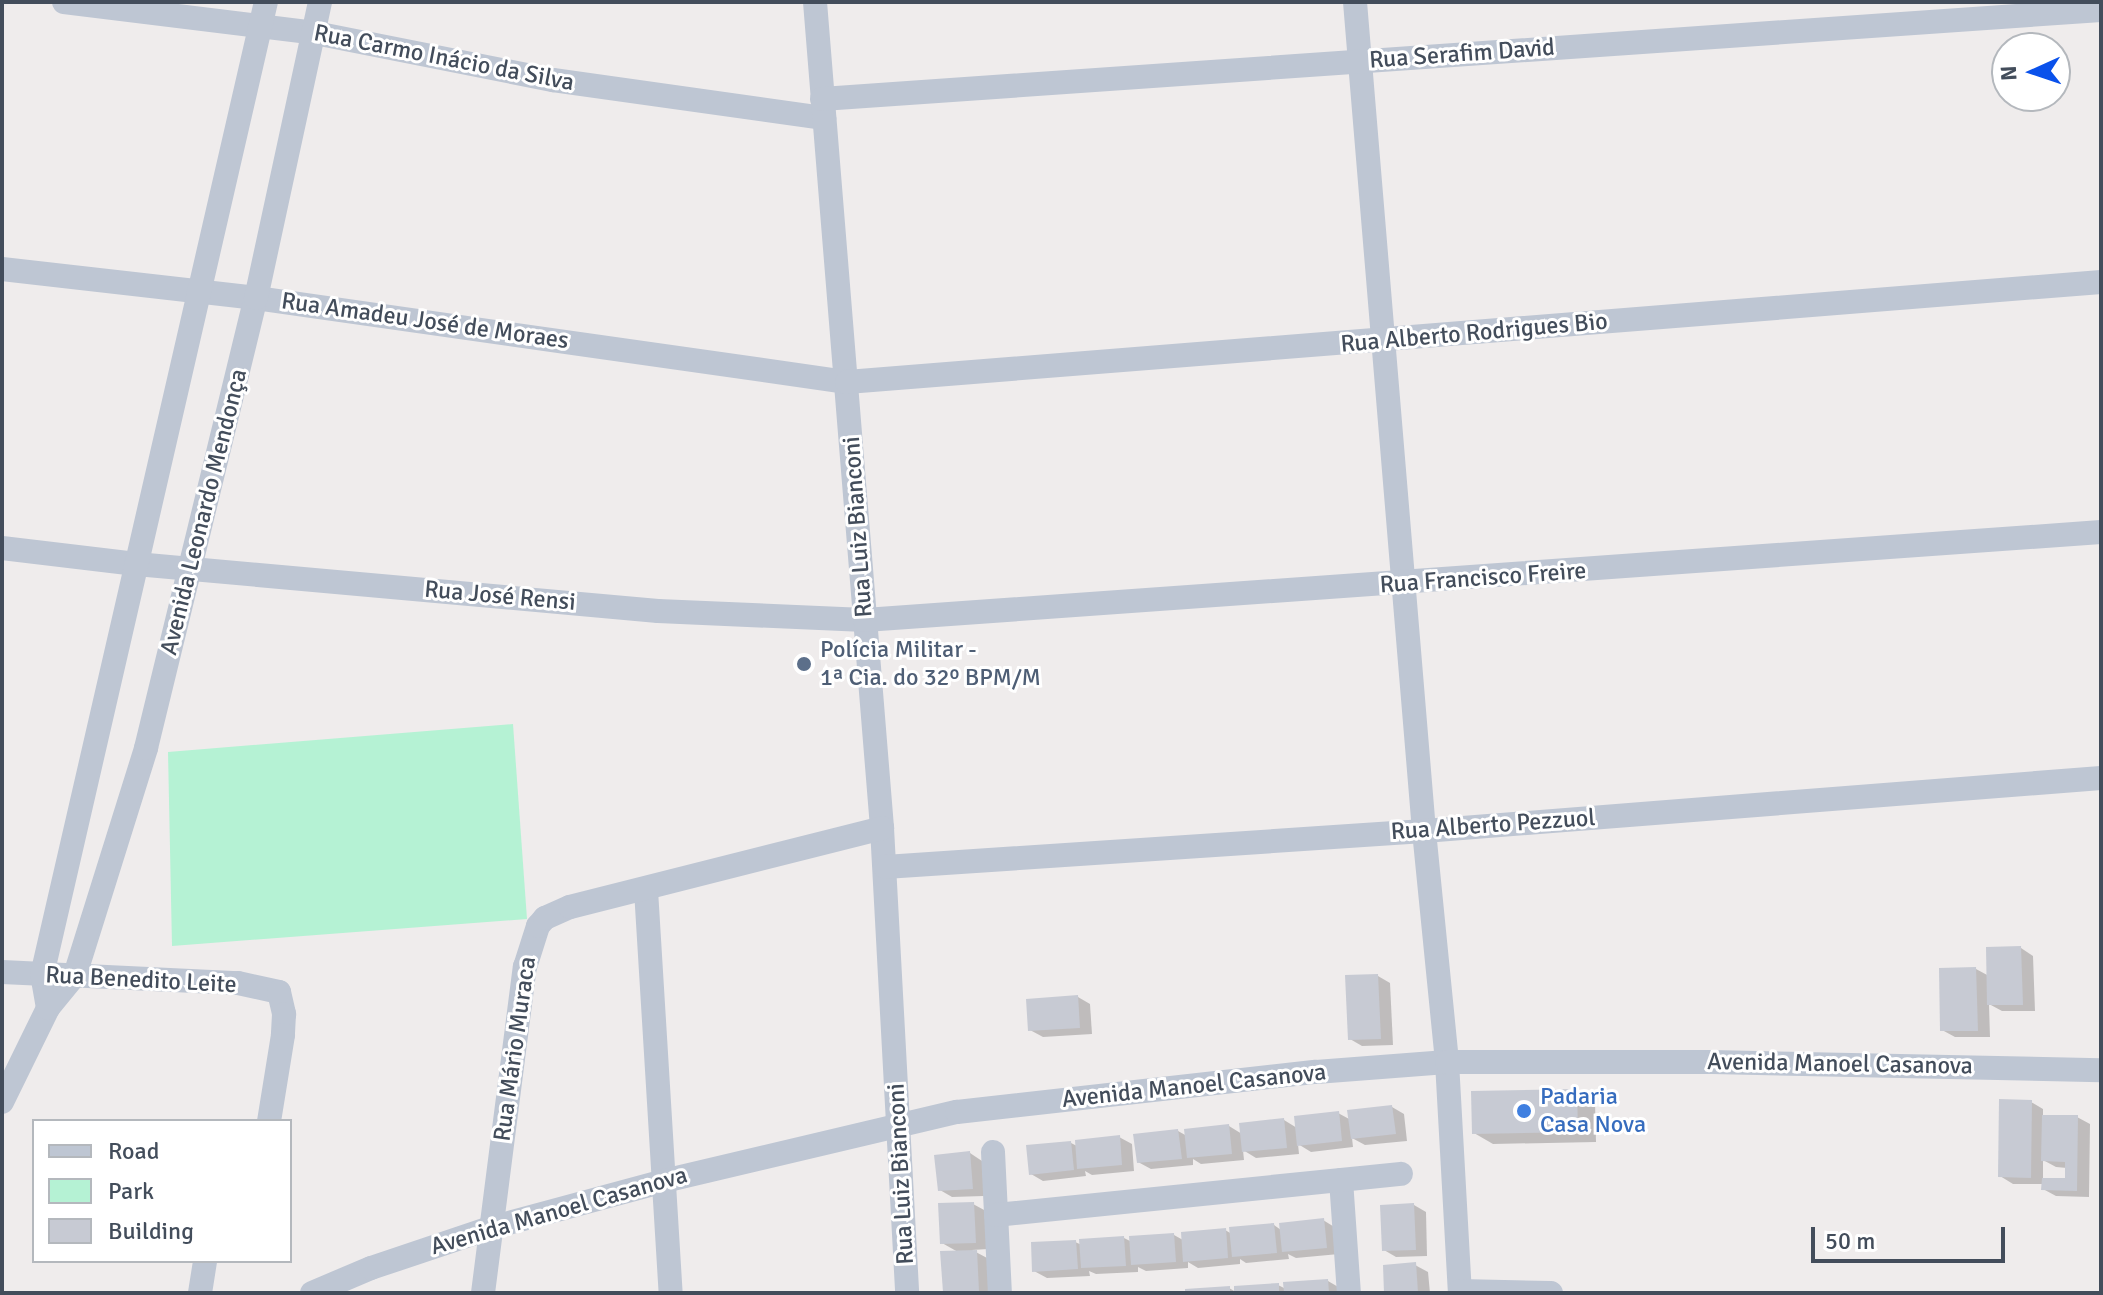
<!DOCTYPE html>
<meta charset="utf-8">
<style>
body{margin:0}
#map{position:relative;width:2103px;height:1295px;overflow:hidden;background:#efecec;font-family:Signika,sans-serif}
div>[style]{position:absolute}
.green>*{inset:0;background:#b5f2d4}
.shadow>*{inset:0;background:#0003}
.building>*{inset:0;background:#c7cad3}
.minor>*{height:24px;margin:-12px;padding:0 12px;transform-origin:12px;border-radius:12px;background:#bec6d3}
.dots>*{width:22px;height:22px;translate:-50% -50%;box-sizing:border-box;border:4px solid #fff;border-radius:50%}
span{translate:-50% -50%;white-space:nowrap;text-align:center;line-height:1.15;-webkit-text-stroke:6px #fff;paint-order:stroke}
.street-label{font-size:24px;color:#434d5b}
.service-label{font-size:24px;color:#4e5e75}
.left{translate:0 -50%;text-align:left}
.shop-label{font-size:24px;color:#366cbe}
.frame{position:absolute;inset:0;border:4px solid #434d5b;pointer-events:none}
.legend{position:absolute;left:32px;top:1119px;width:260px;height:144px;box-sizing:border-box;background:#fff;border:2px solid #b4b8bd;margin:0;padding:10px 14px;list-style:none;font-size:24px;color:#434d5b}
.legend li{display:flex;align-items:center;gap:16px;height:40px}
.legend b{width:40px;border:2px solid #b4b8bd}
.north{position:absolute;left:1991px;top:32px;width:80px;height:80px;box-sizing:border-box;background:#fff;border:2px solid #b4b8bd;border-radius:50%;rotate:267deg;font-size:22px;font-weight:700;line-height:32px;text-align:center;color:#434d5b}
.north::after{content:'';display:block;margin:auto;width:28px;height:36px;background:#0a51eb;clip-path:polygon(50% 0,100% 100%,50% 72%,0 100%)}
.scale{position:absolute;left:1811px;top:1227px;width:194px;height:36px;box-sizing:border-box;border:4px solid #434d5b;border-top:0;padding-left:10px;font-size:24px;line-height:28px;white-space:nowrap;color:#434d5b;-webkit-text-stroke:6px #fff;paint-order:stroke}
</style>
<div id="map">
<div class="green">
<div style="clip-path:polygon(513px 724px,527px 919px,172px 946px,168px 752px)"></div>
</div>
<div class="shadow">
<div style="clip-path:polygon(2021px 948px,2033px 956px,2035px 1011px,2002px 1011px,1989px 1004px,1990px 1037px,1955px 1037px,1942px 1030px,1976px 969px,1989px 976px)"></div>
<div style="clip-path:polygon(1378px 976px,1390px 983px,1393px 1045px,1362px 1046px,1350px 1039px)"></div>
<div style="clip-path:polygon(1078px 997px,1090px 1004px,1092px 1034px,1043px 1037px,1030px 1030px)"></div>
<div style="clip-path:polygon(1576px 1091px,1595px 1102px,1596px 1142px,1493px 1144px,1474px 1133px)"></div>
<div style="clip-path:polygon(evenodd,2031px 1102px,2043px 1109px,2043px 1117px,2077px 1117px,2090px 1124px,2089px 1197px,2056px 1196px,2043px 1189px,2044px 1184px,2013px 1184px,2000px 1176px,2031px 1102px,2043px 1160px,2056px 1167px,2067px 1168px,2066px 1180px,2043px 1180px,2043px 1160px)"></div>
<div style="clip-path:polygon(1392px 1107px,1404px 1114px,1407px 1141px,1365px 1145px,1352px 1138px,1353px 1147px,1311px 1152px,1298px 1144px,1299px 1154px,1256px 1158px,1243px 1150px,1244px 1160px,1201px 1164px,1193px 1159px,1193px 1165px,1151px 1169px,1138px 1162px,1178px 1131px,1187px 1136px,1229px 1126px,1242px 1134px,1284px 1120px,1297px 1128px,1338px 1113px,1351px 1120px)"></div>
<div style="clip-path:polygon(1119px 1137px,1132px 1144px,1134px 1171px,1092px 1175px,1085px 1171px,1086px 1176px,1043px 1181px,1031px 1174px,1071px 1143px,1077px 1146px)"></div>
<div style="clip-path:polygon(970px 1153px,982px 1161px,984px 1196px,952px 1197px,940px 1190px)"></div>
<div style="clip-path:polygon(973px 1204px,986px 1211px,988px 1249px,972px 1250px,989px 1259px,991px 1293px,949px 1293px,945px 1290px,958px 1252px,942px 1243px)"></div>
<div style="clip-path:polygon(1414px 1205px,1426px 1212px,1427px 1256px,1396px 1257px,1384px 1250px)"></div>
<div style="clip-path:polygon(1323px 1220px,1336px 1228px,1339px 1254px,1296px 1258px,1288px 1254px,1289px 1259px,1246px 1263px,1240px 1259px,1240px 1264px,1198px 1268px,1188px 1262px,1188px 1268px,1146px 1271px,1138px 1267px,1138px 1272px,1096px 1274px,1089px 1271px,1090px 1276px,1047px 1278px,1034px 1271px,1075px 1242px,1082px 1245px,1124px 1238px,1132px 1242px,1174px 1235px,1183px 1240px,1225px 1230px,1232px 1234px,1274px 1225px,1281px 1230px)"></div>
<div style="clip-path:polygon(1415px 1265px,1428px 1272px,1430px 1293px,1386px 1293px)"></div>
<div style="clip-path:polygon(1328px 1281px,1340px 1288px,1340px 1293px,1187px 1293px,1229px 1288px,1236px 1292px,1278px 1285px,1286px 1289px)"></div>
</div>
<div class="building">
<div style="clip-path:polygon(2021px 946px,2023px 1005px,1987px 1005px,1986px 947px)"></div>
<div style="clip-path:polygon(1976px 967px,1978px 1031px,1940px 1031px,1939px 968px)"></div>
<div style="clip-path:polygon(1378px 974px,1381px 1039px,1348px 1040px,1345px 975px)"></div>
<div style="clip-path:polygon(1078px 995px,1080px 1028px,1028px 1031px,1026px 999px)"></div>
<div style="clip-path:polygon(1577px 1089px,1578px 1132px,1472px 1134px,1471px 1091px)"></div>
<div style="clip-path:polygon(1999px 1099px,2032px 1100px,2031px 1178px,1998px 1177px)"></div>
<div style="clip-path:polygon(1392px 1105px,1396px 1134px,1351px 1139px,1347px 1110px)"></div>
<div style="clip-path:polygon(1339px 1111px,1342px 1141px,1297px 1146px,1294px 1116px)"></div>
<div style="clip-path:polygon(2042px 1115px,2078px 1115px,2077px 1191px,2041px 1190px,2042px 1178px,2065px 1178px,2065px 1162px,2041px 1161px)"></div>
<div style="clip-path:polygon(1284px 1118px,1287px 1148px,1242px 1152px,1239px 1123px)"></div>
<div style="clip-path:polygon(1229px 1124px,1232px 1154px,1187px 1158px,1184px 1129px)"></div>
<div style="clip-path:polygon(1178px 1129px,1182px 1159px,1137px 1163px,1133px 1134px)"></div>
<div style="clip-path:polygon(1120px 1135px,1122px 1165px,1077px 1169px,1075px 1140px)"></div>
<div style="clip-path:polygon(1071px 1141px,1074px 1170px,1029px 1175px,1026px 1145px)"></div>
<div style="clip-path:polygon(970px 1151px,973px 1189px,938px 1191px,934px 1155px)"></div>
<div style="clip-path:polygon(974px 1202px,976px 1243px,940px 1244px,938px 1203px)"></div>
<div style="clip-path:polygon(1414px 1203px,1416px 1250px,1382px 1251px,1380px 1205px)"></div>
<div style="clip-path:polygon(1324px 1218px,1327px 1248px,1282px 1252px,1279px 1223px)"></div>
<div style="clip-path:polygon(1274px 1223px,1277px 1253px,1232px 1257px,1229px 1227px)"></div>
<div style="clip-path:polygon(1226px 1228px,1228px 1258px,1183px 1262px,1181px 1232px)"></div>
<div style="clip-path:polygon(1174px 1233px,1176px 1262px,1131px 1265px,1129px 1236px)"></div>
<div style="clip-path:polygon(1124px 1236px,1126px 1266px,1081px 1268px,1079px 1239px)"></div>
<div style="clip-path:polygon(1076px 1240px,1078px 1269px,1032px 1272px,1031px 1242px)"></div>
<div style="clip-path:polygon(977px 1250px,979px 1291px,943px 1292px,940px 1251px)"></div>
<div style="clip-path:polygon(1416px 1262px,1418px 1293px,1384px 1293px,1383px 1265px)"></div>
<div style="clip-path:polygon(1328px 1279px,1329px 1293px,1284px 1293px,1283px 1282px)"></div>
<div style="clip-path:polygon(1279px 1283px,1279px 1293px,1234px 1293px,1234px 1286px)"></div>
<div style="clip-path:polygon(1230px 1286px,1230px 1293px,1185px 1293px,1185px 1289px)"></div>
</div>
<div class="minor">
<div style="left:64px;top:2px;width:253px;rotate:7deg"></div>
<div style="left:315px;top:33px;width:243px;rotate:11.2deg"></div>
<div style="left:553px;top:80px;width:274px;rotate:8deg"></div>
<div style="left:815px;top:2px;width:829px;rotate:85.36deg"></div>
<div style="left:882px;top:828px;width:466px;rotate:86.9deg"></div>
<div style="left:1355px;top:2px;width:832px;rotate:85.24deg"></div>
<div style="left:1424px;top:831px;width:232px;rotate:84.3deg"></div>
<div style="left:1447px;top:1062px;width:231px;rotate:86.8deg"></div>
<div style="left:822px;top:99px;width:1282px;rotate:-3.98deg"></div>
<div style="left:2px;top:269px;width:256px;rotate:6.5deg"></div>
<div style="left:256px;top:298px;width:597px;rotate:8.09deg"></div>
<div style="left:847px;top:382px;width:1258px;rotate:-4.56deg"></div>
<div style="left:2px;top:548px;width:135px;rotate:6.8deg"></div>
<div style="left:136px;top:564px;width:524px;rotate:5.14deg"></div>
<div style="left:658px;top:611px;width:207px;rotate:2.5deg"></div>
<div style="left:865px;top:620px;width:1239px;rotate:-4.07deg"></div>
<div style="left:885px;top:867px;width:540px;rotate:-3.82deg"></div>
<div style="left:1424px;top:831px;width:679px;rotate:-4.48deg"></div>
<div style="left:646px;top:890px;width:404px;rotate:86.5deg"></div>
<div style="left:2px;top:972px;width:236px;rotate:2.7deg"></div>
<div style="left:238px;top:983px;width:42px;rotate:12.4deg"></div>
<div style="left:279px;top:992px;width:23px;rotate:77deg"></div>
<div style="left:284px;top:1014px;width:21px;rotate:93deg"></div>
<div style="left:283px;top:1035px;width:87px;rotate:99.2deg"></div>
<div style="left:48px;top:1008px;width:34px;rotate:-100deg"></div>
<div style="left:42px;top:975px;width:998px;rotate:-77.04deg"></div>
<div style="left:2px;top:1102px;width:105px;rotate:-63.9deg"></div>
<div style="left:48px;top:1008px;width:43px;rotate:-50.7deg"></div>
<div style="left:75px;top:975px;width:238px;rotate:-72.6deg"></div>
<div style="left:146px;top:748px;width:463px;rotate:-76.3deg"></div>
<div style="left:256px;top:298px;width:303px;rotate:-77.8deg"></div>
<div style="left:993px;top:1152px;width:141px;rotate:87.2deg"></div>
<div style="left:1341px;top:1180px;width:113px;rotate:86deg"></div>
<div style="left:996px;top:1215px;width:407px;rotate:-5.8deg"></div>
<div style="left:1460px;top:1291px;width:91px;rotate:1.3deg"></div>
<div style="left:200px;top:1293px;width:32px;rotate:-81deg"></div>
<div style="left:312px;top:1293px;width:64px;rotate:-23deg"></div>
<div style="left:371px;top:1268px;width:126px;rotate:-18.6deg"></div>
<div style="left:490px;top:1228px;width:180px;rotate:-15.1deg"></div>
<div style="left:664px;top:1181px;width:301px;rotate:-13.3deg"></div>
<div style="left:957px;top:1112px;width:361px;rotate:-6.4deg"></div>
<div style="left:1316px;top:1072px;width:131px;rotate:-4.4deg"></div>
<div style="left:1447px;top:1062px;width:265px"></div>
<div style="left:1712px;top:1062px;width:389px;rotate:1.2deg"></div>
<div style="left:483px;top:1293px;width:329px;rotate:-82.7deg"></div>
<div style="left:525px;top:967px;width:43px;rotate:-72.4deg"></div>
<div style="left:538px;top:926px;width:11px;rotate:-49deg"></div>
<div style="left:545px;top:918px;width:27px;rotate:-24deg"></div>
<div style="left:570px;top:907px;width:322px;rotate:-14.2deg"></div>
</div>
<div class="dots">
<div style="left:804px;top:664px;background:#5c6f8a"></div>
<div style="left:1524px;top:1111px;background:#3f7fe0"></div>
</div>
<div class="street-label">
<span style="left:1462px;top:54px;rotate:-4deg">Rua Serafim David</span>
<span style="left:444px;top:58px;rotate:11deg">Rua Carmo Inácio da Silva</span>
<span style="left:425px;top:321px;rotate:8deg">Rua Amadeu José de Moraes</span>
<span style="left:1474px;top:333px;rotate:-5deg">Rua Alberto Rodrigues Bio</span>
<span style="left:204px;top:512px;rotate:-76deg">Avenida Leonardo Mendonça</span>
<span style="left:858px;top:527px;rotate:-94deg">Rua Luiz Bianconi</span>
<span style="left:1483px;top:578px;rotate:-4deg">Rua Francisco Freire</span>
<span style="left:500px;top:596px;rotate:5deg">Rua José Rensi</span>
<span style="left:1493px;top:825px;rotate:-4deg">Rua Alberto Pezzuol</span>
<span style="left:141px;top:980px;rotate:3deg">Rua Benedito Leite</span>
<span style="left:515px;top:1049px;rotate:-82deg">Rua Mário Muraca</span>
<span style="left:1840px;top:1064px;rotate:1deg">Avenida Manoel Casanova</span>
<span style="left:1194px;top:1086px;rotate:-6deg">Avenida Manoel Casanova</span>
<span style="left:901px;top:1174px;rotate:-93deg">Rua Luiz Bianconi</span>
<span style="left:559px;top:1211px;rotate:-16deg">Avenida Manoel Casanova</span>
</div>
<div class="service-label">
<span class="left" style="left:820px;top:664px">Polícia Militar -<br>1ª Cia. do 32º BPM/M</span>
</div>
<div class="shop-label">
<span class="left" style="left:1540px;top:1111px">Padaria<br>Casa Nova</span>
</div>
<div class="frame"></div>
<ul class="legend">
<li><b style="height:10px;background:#bec6d3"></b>Road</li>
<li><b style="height:22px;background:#b5f2d4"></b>Park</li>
<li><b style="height:22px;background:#c7cad3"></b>Building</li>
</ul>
<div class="north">N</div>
<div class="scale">50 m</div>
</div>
